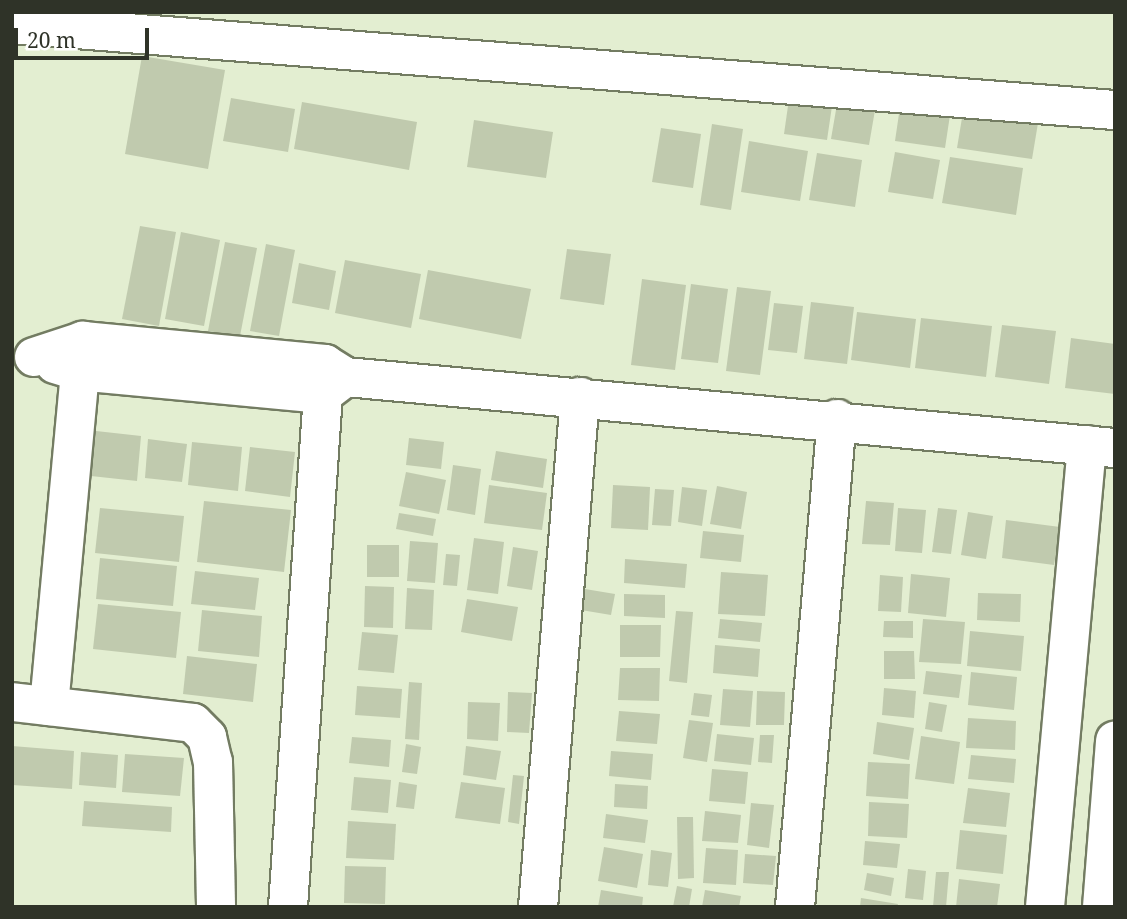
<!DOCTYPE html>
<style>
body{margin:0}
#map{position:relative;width:1127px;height:919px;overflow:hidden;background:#e3eed1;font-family:"Noto Serif",serif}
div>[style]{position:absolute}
.building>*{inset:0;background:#c0caae}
.roads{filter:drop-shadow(2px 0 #737c62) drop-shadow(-2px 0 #737c62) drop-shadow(0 2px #737c62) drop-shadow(0 -2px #737c62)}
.street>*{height:38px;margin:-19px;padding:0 19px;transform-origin:19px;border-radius:19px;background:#fff}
span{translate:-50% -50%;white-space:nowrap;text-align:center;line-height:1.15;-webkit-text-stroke:5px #fff;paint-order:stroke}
.frame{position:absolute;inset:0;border:14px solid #2f3328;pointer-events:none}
.scale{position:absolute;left:14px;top:28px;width:135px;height:32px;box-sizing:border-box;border:4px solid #2f3328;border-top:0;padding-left:9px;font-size:21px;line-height:24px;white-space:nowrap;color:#2f3328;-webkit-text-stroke:5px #fff;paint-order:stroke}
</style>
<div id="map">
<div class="building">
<div style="clip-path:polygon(142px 56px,225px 70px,208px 169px,125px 154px)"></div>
<div style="clip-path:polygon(231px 98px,295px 109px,288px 152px,223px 141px)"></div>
<div style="clip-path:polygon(789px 99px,832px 106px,827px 140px,784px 134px)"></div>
<div style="clip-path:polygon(302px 102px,417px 122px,409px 170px,294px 149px)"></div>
<div style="clip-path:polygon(837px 104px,875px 110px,869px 145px,831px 139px)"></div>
<div style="clip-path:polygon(900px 107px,950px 115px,945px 148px,895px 141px)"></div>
<div style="clip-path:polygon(963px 112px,1038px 123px,1032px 159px,957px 148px)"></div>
<div style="clip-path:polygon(474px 120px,553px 132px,546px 178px,467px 167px)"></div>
<div style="clip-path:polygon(712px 124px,743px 129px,731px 210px,700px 205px)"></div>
<div style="clip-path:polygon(661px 128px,701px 134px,693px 188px,652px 182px)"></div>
<div style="clip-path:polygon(749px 141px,808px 151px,800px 201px,741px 192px)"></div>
<div style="clip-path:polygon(895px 152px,940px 160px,933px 199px,888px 192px)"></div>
<div style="clip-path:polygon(817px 153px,862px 160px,855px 207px,809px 200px)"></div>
<div style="clip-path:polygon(950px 157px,1023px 168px,1016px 215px,942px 203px)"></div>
<div style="clip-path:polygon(140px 226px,176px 232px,159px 326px,122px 319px)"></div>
<div style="clip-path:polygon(181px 232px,220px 240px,204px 326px,165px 319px)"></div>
<div style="clip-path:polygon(225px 242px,257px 248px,240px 336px,208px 331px)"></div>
<div style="clip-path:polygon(266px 244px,295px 250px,279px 336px,250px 331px)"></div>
<div style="clip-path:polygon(567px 249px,611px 254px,604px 305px,560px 299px)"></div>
<div style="clip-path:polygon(345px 260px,421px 274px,411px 328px,335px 313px)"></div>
<div style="clip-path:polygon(299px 263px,336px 271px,329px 310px,292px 303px)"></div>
<div style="clip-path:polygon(428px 270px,531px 289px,521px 339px,419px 319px)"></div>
<div style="clip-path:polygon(642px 279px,686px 285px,675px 370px,631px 365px)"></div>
<div style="clip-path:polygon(691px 284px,728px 289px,718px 363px,681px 359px)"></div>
<div style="clip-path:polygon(737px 287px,771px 291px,760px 375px,726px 371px)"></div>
<div style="clip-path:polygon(811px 302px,854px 307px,847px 364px,804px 359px)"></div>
<div style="clip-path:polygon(774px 303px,803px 306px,797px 353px,768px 350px)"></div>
<div style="clip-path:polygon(857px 312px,916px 319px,910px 368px,851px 360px)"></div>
<div style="clip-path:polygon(921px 318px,992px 326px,986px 377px,915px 368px)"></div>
<div style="clip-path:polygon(1002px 325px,1056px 331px,1049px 384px,995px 377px)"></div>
<div style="clip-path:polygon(1071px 338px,1115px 344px,1115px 394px,1065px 388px)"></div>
<div style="clip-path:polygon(96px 431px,141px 436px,137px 481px,91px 476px)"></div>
<div style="clip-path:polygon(409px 438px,444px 442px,441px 469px,406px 465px)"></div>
<div style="clip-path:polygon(148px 439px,187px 444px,182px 482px,145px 478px)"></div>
<div style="clip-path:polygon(192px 442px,242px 447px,238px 491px,188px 485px)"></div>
<div style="clip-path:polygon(250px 447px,295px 452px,290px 497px,245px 491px)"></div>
<div style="clip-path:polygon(496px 451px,547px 459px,543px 488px,491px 480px)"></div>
<div style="clip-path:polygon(453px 465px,481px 469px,475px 515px,447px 510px)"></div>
<div style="clip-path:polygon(406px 472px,446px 480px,439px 514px,399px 506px)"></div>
<div style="clip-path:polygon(489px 485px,547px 493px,542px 530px,484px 523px)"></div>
<div style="clip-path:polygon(613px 485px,650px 487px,648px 530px,611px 528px)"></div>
<div style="clip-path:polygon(717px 486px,747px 492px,741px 529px,710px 524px)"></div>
<div style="clip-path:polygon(682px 487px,707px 490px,702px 526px,678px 522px)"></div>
<div style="clip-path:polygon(655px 489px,674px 490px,671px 526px,652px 525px)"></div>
<div style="clip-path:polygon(204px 501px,291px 510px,284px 572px,197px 562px)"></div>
<div style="clip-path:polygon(866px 501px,894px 503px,890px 545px,862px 544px)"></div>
<div style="clip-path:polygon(100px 508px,184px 516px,179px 562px,95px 553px)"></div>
<div style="clip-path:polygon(898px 508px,926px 510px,922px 553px,895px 551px)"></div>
<div style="clip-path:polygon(938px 508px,957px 510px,951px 554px,932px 552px)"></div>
<div style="clip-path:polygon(968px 512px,993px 516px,986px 559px,961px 555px)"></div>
<div style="clip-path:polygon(399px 513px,436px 519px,433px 536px,396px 529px)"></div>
<div style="clip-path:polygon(1006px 520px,1060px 527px,1054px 565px,1002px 558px)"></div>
<div style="clip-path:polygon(703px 531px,744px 535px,741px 562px,700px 558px)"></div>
<div style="clip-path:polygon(474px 538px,504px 542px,498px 594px,467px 590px)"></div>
<div style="clip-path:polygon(410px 541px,438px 543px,435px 583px,407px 581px)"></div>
<div style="clip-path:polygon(367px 545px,399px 545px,399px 577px,367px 577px)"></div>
<div style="clip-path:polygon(513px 547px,538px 551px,532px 590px,507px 586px)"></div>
<div style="clip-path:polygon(446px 554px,460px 555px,457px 586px,443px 585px)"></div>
<div style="clip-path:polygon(100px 558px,177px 566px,173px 606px,96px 599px)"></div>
<div style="clip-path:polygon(625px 559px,687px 564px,685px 588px,624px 583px)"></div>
<div style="clip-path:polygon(195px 571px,259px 578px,255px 610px,191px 604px)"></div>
<div style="clip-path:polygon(721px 572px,768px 575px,765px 616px,718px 614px)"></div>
<div style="clip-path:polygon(911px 574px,950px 578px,946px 617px,908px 613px)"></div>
<div style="clip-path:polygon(880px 575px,903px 577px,901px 612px,878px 611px)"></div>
<div style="clip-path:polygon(365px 586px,394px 587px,393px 628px,364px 627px)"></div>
<div style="clip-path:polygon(407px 588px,434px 590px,432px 630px,405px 629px)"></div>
<div style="clip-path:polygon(585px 589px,615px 594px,611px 615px,581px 610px)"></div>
<div style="clip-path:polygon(978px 593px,1021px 594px,1020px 622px,977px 620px)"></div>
<div style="clip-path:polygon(624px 594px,665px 595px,665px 618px,624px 616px)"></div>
<div style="clip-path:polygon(467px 599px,518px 607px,512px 641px,461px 632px)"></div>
<div style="clip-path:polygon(98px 604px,181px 612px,176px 658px,93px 649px)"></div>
<div style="clip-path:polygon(202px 610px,262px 616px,259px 657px,198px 651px)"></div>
<div style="clip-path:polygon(676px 611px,693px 612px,687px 683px,669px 681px)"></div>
<div style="clip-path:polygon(720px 619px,762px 623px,760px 642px,718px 638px)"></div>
<div style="clip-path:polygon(923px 619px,965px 622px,961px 664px,919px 662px)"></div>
<div style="clip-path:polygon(884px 621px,913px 621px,913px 638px,883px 637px)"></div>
<div style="clip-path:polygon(620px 625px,661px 625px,660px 657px,620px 657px)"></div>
<div style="clip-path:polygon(970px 631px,1024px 636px,1021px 671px,967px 666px)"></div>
<div style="clip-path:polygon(362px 632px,398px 635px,394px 673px,358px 670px)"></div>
<div style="clip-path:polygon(715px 645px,760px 649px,758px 677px,713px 673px)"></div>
<div style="clip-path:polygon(884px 651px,914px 651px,915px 679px,884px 679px)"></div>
<div style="clip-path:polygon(187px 656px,257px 664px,253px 702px,183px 694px)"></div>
<div style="clip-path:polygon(620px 668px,660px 668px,659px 701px,618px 700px)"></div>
<div style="clip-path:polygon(926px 671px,962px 675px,959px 698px,923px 694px)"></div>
<div style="clip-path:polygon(971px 672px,1017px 677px,1014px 710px,968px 705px)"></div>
<div style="clip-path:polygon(409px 682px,422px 683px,419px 740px,405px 739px)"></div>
<div style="clip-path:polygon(357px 686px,402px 689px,400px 718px,355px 715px)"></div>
<div style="clip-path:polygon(884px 688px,916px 691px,914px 718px,882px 715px)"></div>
<div style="clip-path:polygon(723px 689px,753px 691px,750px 727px,720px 725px)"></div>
<div style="clip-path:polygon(757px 691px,785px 692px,784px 725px,756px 725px)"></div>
<div style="clip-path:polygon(508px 692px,532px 693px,529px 733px,507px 732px)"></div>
<div style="clip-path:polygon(694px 693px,712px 695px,709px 717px,691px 715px)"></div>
<div style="clip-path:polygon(468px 702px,500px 703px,498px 741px,467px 739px)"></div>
<div style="clip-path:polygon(929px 702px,947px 705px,942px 732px,925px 729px)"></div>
<div style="clip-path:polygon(619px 711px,660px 714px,657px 744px,616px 741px)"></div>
<div style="clip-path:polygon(968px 718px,1016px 721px,1015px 750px,966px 748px)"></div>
<div style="clip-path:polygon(689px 720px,713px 723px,707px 762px,683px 758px)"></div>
<div style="clip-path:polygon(877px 722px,914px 728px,909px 760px,873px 754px)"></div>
<div style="clip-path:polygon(717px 734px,754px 738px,751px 765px,714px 761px)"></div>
<div style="clip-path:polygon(760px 735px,774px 735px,772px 763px,758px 762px)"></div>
<div style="clip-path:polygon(921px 736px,960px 742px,954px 784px,915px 779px)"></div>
<div style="clip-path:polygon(352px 737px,391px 740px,389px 767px,349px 763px)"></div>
<div style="clip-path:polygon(406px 744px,421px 747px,417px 774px,402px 772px)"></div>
<div style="clip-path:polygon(12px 746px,74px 751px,72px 789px,12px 785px)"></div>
<div style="clip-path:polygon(466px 746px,501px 751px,496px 780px,463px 775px)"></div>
<div style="clip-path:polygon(611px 751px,653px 754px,651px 780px,609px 776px)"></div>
<div style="clip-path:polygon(81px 752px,118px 755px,116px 788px,79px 785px)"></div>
<div style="clip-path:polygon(125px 754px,184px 758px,180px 796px,122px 792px)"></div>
<div style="clip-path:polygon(971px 755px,1016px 759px,1014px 783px,968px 779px)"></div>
<div style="clip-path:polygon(868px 762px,910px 764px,908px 799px,866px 796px)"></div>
<div style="clip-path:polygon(712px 769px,748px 772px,745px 804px,709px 801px)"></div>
<div style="clip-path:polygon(513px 775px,524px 776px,519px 824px,508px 822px)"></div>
<div style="clip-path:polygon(354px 777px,391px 780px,388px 813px,351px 810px)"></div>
<div style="clip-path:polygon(399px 782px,417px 785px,414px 809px,396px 807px)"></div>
<div style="clip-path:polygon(461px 782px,505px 788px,500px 824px,455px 818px)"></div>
<div style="clip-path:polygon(615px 784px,648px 786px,647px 809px,614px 807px)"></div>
<div style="clip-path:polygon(968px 788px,1010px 793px,1006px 827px,963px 823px)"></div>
<div style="clip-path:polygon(84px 801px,172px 807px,171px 832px,82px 826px)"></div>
<div style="clip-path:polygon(869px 802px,909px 804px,907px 838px,868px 836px)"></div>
<div style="clip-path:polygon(751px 803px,774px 805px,769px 848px,747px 845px)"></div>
<div style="clip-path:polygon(705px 811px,741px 815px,738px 843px,702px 841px)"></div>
<div style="clip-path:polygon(606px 814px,648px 820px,645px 843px,603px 838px)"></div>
<div style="clip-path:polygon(677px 817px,693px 817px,694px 878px,678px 879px)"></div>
<div style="clip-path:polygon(348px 821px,396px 824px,394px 860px,346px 858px)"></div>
<div style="clip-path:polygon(960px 830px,1007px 835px,1003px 874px,956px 869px)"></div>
<div style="clip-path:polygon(865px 841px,900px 844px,897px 868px,863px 865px)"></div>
<div style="clip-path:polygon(604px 847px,643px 854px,637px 888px,598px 881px)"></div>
<div style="clip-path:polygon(706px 848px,738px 850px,736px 885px,703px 883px)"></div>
<div style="clip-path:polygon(651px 850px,672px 853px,668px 887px,648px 885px)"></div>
<div style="clip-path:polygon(745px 854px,776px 856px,773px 885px,743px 883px)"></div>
<div style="clip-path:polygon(345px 866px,386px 867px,385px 904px,344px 903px)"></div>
<div style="clip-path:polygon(908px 869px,926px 871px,923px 900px,905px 898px)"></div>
<div style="clip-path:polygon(936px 872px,949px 872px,946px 907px,933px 907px)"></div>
<div style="clip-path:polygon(867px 873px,894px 878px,891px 896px,864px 890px)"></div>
<div style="clip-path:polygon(959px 879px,1000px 884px,997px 907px,956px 907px)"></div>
<div style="clip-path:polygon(677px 886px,692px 889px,689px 907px,673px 907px)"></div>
<div style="clip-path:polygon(601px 890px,643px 897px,642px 907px,598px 907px)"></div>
<div style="clip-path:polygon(705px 890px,741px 896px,739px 907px,702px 907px)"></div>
<div style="clip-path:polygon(861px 898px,898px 904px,897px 907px,860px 907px)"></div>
</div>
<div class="roads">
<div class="street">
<div style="left:12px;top:24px;width:1106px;rotate:4.46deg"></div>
<div style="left:34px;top:357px;width:52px;rotate:-18.1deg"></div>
<div style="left:83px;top:341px;width:243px;rotate:5.4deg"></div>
<div style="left:325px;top:364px;width:25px;rotate:32deg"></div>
<div style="left:346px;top:377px;width:772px;rotate:5.28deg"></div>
<div style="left:55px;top:364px;width:24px;rotate:17deg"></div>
<div style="left:78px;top:371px;width:246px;rotate:5.4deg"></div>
<div style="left:323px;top:394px;width:26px;rotate:-37deg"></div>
<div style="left:12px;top:702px;width:182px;rotate:6.6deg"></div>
<div style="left:193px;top:723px;width:20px;rotate:45deg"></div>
<div style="left:207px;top:737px;width:26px;rotate:77deg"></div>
<div style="left:213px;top:762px;width:145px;rotate:88.8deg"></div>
<div style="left:49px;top:706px;width:367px;rotate:-84.7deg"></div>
<div style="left:288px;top:907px;width:544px;rotate:-86.1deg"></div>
<div style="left:538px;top:907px;width:512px;rotate:-85.29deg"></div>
<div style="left:795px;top:907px;width:490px;rotate:-85.1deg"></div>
<div style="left:1045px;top:907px;width:464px;rotate:-84.8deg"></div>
<div style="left:1102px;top:907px;width:167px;rotate:-85.5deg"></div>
</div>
</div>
<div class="frame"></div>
<div class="scale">20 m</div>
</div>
